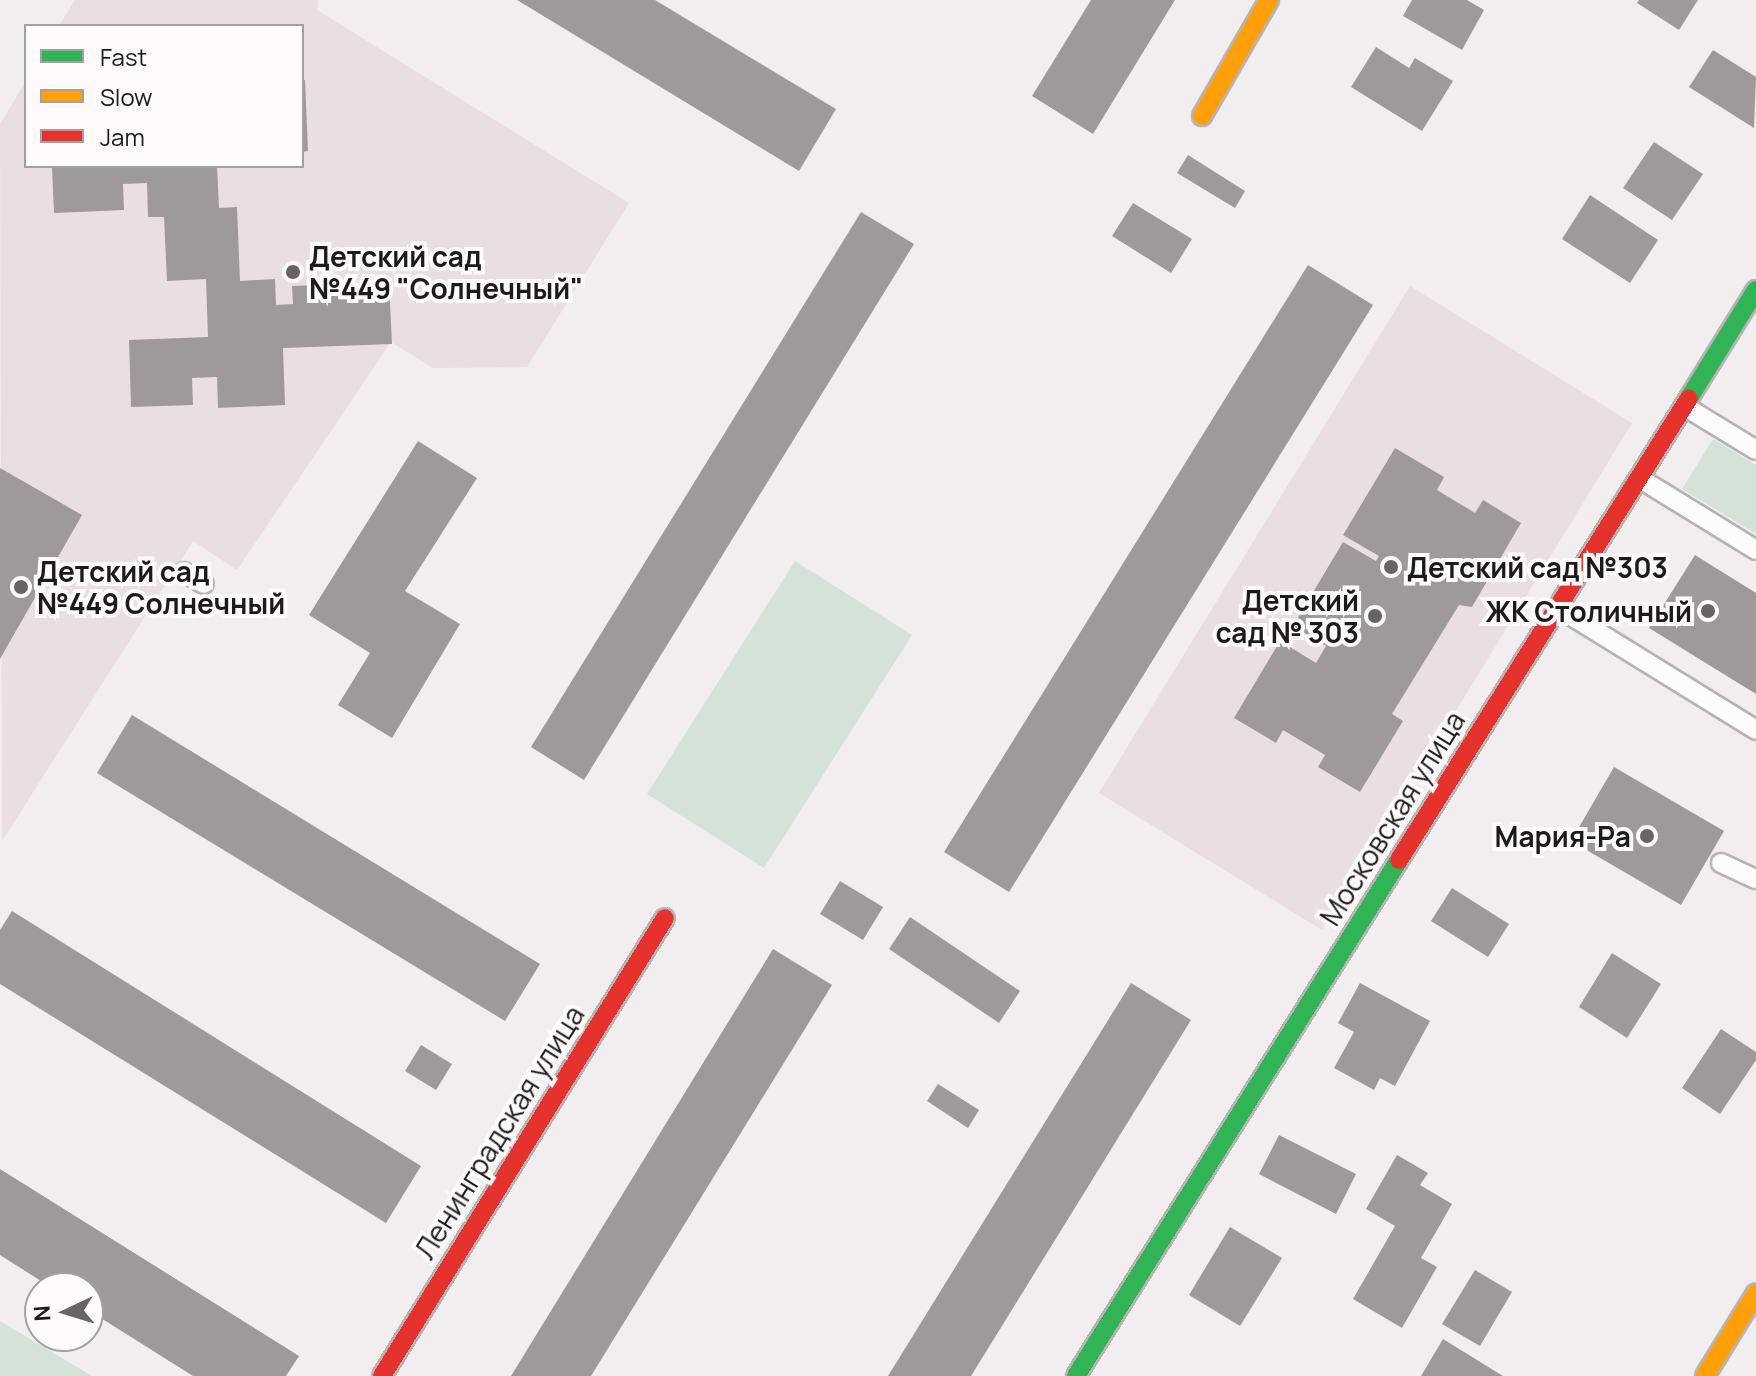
<!DOCTYPE html>
<meta charset="utf-8">
<style>
body{margin:0}
#map{position:relative;width:1756px;height:1376px;overflow:hidden;background:#f2edee;font-family:Manrope,sans-serif}
div>[style]{position:absolute}
.built>*{inset:0;background:#eadee1}
.green>*{inset:0;background:#d4e3d8}
.building>*{inset:0;background:#9e9a9c}
.roads{filter:drop-shadow(2px 0 #b7b3b4) drop-shadow(-2px 0 #b7b3b4) drop-shadow(0 2px #b7b3b4) drop-shadow(0 -2px #b7b3b4)}
.lane>*{height:18px;margin:-9px;padding:0 9px;transform-origin:9px;border-radius:9px;background:#fdfcfc}
.fast>*{height:18px;margin:-9px;padding:0 9px;transform-origin:9px;border-radius:9px;background:#30b455}
.slow>*{height:18px;margin:-9px;padding:0 9px;transform-origin:9px;border-radius:9px;background:#ff9f0a}
.jam>*{height:18px;margin:-9px;padding:0 9px;transform-origin:9px;border-radius:9px;background:#e5322d}
.dots>*{width:22px;height:22px;translate:-50% -50%;box-sizing:border-box;border:4px solid #fef9fa;border-radius:50%}
span{translate:-50% -50%;white-space:nowrap;text-align:center;line-height:1.15;-webkit-text-stroke:8px #fef9fa;paint-order:stroke}
.poi-label{font-size:28px;color:#1d1a1a;font-weight:700}
.left{translate:0 -50%;text-align:left}
.right{translate:-100% -50%;text-align:right}
.street-label{font-size:28px;color:#1d1a1a}
.legend{position:absolute;left:24px;top:24px;width:280px;height:144px;box-sizing:border-box;background:#fef9fa;border:2px solid #a4a0a0;margin:0;padding:10px 14px;list-style:none;font-size:24px;color:#1d1a1a}
.legend li{display:flex;align-items:center;gap:16px;height:40px}
.legend b{width:40px;border:2px solid #a4a0a0}
.north{position:absolute;left:24px;top:1272px;width:80px;height:80px;box-sizing:border-box;background:#fef9fa;border:2px solid #a4a0a0;border-radius:50%;rotate:266deg;font-size:22px;font-weight:700;line-height:32px;text-align:center;color:#1d1a1a}
.north::after{content:'';display:block;margin:auto;width:28px;height:36px;background:#686464;clip-path:polygon(50% 0,100% 100%,50% 72%,0 100%)}
</style>
<div id="map">
<div class="built">
<div style="clip-path:polygon(75px 0,318px 0,317px 10px,629px 203px,527px 367px,433px 368px,391px 342px,237px 570px,193px 541px,2px 841px,0 124px,26px 81px,26px 166px,302px 166px,302px 26px,59px 26px)"></div>
<div style="clip-path:polygon(1410px 286px,1632px 423px,1322px 930px,1099px 793px)"></div>
</div>
<div class="green">
<div style="clip-path:polygon(1713px 439px,1756px 465px,1756px 534px,1682px 489px)"></div>
<div style="clip-path:polygon(795px 561px,912px 635px,764px 868px,647px 794px)"></div>
<div style="clip-path:polygon(0 1321px,92px 1376px,0 1376px)"></div>
</div>
<div class="building">
<div style="clip-path:polygon(517px 0,655px 0,836px 109px,799px 171px)"></div>
<div style="clip-path:polygon(1091px 0,1175px 0,1093px 134px,1032px 96px)"></div>
<div style="clip-path:polygon(1412px 0,1467px 0,1484px 10px,1462px 50px,1403px 16px)"></div>
<div style="clip-path:polygon(1639px 0,1698px 0,1679px 30px,1637px 3px)"></div>
<div style="clip-path:polygon(1376px 47px,1409px 68px,1415px 58px,1453px 81px,1422px 131px,1351px 87px)"></div>
<div style="clip-path:polygon(1713px 50px,1756px 77px,1754px 128px,1689px 87px)"></div>
<div style="clip-path:polygon(302px 80px,305px 80px,308px 151px,302px 152px)"></div>
<div style="clip-path:polygon(1654px 142px,1703px 174px,1672px 220px,1623px 188px)"></div>
<div style="clip-path:polygon(1188px 155px,1245px 191px,1235px 208px,1177px 173px)"></div>
<div style="clip-path:polygon(52px 166px,217px 166px,219px 208px,237px 207px,240px 281px,275px 279px,276px 305px,293px 304px,292px 286px,389px 282px,392px 344px,283px 348px,285px 405px,218px 408px,217px 377px,192px 378px,193px 405px,131px 407px,129px 340px,208px 337px,206px 279px,167px 281px,164px 217px,148px 217px,147px 183px,123px 184px,124px 210px,54px 213px)"></div>
<div style="clip-path:polygon(1590px 195px,1658px 240px,1630px 283px,1562px 239px)"></div>
<div style="clip-path:polygon(1133px 203px,1192px 239px,1171px 273px,1112px 236px)"></div>
<div style="clip-path:polygon(861px 212px,914px 244px,584px 780px,531px 747px)"></div>
<div style="clip-path:polygon(1308px 265px,1373px 305px,1009px 892px,944px 852px)"></div>
<div style="clip-path:polygon(418px 441px,477px 478px,405px 591px,460px 624px,392px 738px,338px 705px,370px 653px,309px 615px)"></div>
<div style="clip-path:polygon(1395px 448px,1444px 477px,1437px 490px,1475px 513px,1483px 500px,1521px 523px,1472px 607px,1459px 605px,1392px 714px,1403px 721px,1360px 792px,1318px 767px,1325px 755px,1283px 730px,1276px 743px,1234px 718px,1280px 641px,1316px 663px,1326px 646px,1293px 626px,1343px 542px,1376px 561px,1379px 556px,1343px 535px)"></div>
<div style="clip-path:polygon(0 468px,82px 515px,0 659px)"></div>
<div style="clip-path:polygon(1695px 555px,1756px 593px,1756px 694px,1649px 628px)"></div>
<div style="clip-path:polygon(132px 715px,540px 964px,505px 1021px,97px 773px)"></div>
<div style="clip-path:polygon(1614px 767px,1724px 831px,1681px 905px,1571px 841px)"></div>
<div style="clip-path:polygon(840px 881px,883px 907px,863px 940px,820px 914px)"></div>
<div style="clip-path:polygon(1452px 888px,1509px 924px,1488px 957px,1431px 921px)"></div>
<div style="clip-path:polygon(12px 911px,421px 1166px,386px 1223px,0 984px,0 930px)"></div>
<div style="clip-path:polygon(910px 917px,1020px 991px,999px 1023px,889px 949px)"></div>
<div style="clip-path:polygon(773px 949px,832px 985px,591px 1376px,511px 1376px)"></div>
<div style="clip-path:polygon(1612px 953px,1661px 984px,1627px 1038px,1579px 1007px)"></div>
<div style="clip-path:polygon(1131px 983px,1191px 1020px,971px 1376px,888px 1376px)"></div>
<div style="clip-path:polygon(1360px 983px,1430px 1021px,1395px 1086px,1380px 1078px,1374px 1090px,1334px 1068px,1354px 1032px,1338px 1023px)"></div>
<div style="clip-path:polygon(1721px 1029px,1756px 1052px,1756px 1060px,1720px 1114px,1682px 1088px)"></div>
<div style="clip-path:polygon(421px 1045px,452px 1064px,436px 1090px,405px 1071px)"></div>
<div style="clip-path:polygon(938px 1084px,979px 1110px,968px 1128px,927px 1101px)"></div>
<div style="clip-path:polygon(1279px 1135px,1356px 1174px,1336px 1214px,1259px 1174px)"></div>
<div style="clip-path:polygon(1397px 1155px,1428px 1173px,1420px 1185px,1452px 1204px,1421px 1258px,1437px 1267px,1402px 1328px,1353px 1299px,1395px 1226px,1366px 1209px)"></div>
<div style="clip-path:polygon(0 1169px,299px 1356px,286px 1376px,193px 1376px,88px 1310px,88px 1288px,52px 1288px,0 1255px)"></div>
<div style="clip-path:polygon(1230px 1227px,1282px 1258px,1240px 1326px,1189px 1295px)"></div>
<div style="clip-path:polygon(1475px 1270px,1512px 1292px,1480px 1346px,1442px 1324px)"></div>
<div style="clip-path:polygon(1443px 1339px,1503px 1376px,1421px 1376px)"></div>
</div>
<div class="roads">
<div class="lane">
<div style="left:1684px;top:406px;width:84px;rotate:31.4deg"></div>
<div style="left:1639px;top:478px;width:137px;rotate:31.6deg"></div>
<div style="left:184px;top:572px;width:23px;rotate:31deg"></div>
<div style="left:1557px;top:607px;width:234px;rotate:31.7deg"></div>
<div style="left:1721px;top:863px;width:38px;rotate:25deg"></div>
</div>
<div class="fast">
<div style="left:1689px;top:398px;width:127px;rotate:-58.2deg"></div>
<div style="left:1076px;top:1376px;width:609px;rotate:-57.95deg"></div>
</div>
<div class="slow">
<div style="left:1202px;top:116px;width:134px;rotate:-60deg"></div>
<div style="left:1705px;top:1376px;width:97px;rotate:-58.4deg"></div>
</div>
<div class="jam">
<div style="left:1399px;top:860px;width:545px;rotate:-57.88deg"></div>
<div style="left:382px;top:1376px;width:538px;rotate:-58.29deg"></div>
</div>
</div>
<div class="dots">
<div style="left:293px;top:272px;background:#686464"></div>
<div style="left:1391px;top:567px;background:#686464"></div>
<div style="left:21px;top:587px;background:#686464"></div>
<div style="left:1708px;top:611px;background:#686464"></div>
<div style="left:1375px;top:616px;background:#686464"></div>
<div style="left:1647px;top:836px;background:#686464"></div>
</div>
<div class="poi-label">
<span class="left" style="left:309px;top:272px">Детский сад<br>№449 "Солнечный"</span>
<span class="left" style="left:1407px;top:567px">Детский сад №303</span>
<span class="left" style="left:37px;top:587px">Детский сад<br>№449 Солнечный</span>
<span class="right" style="left:1359px;top:616px">Детский<br>сад № 303</span>
<span class="right" style="left:1692px;top:611px">ЖК Столичный</span>
<span class="right" style="left:1631px;top:836px">Мария-Ра</span>
</div>
<div class="street-label">
<span style="left:1392px;top:818px;rotate:-58deg">Московская улица</span>
<span style="left:499px;top:1132px;rotate:-58deg">Ленинградская улица</span>
</div>
<ul class="legend">
<li><b style="height:10px;background:#30b455"></b>Fast</li>
<li><b style="height:10px;background:#ff9f0a"></b>Slow</li>
<li><b style="height:10px;background:#e5322d"></b>Jam</li>
</ul>
<div class="north">N</div>
</div>
